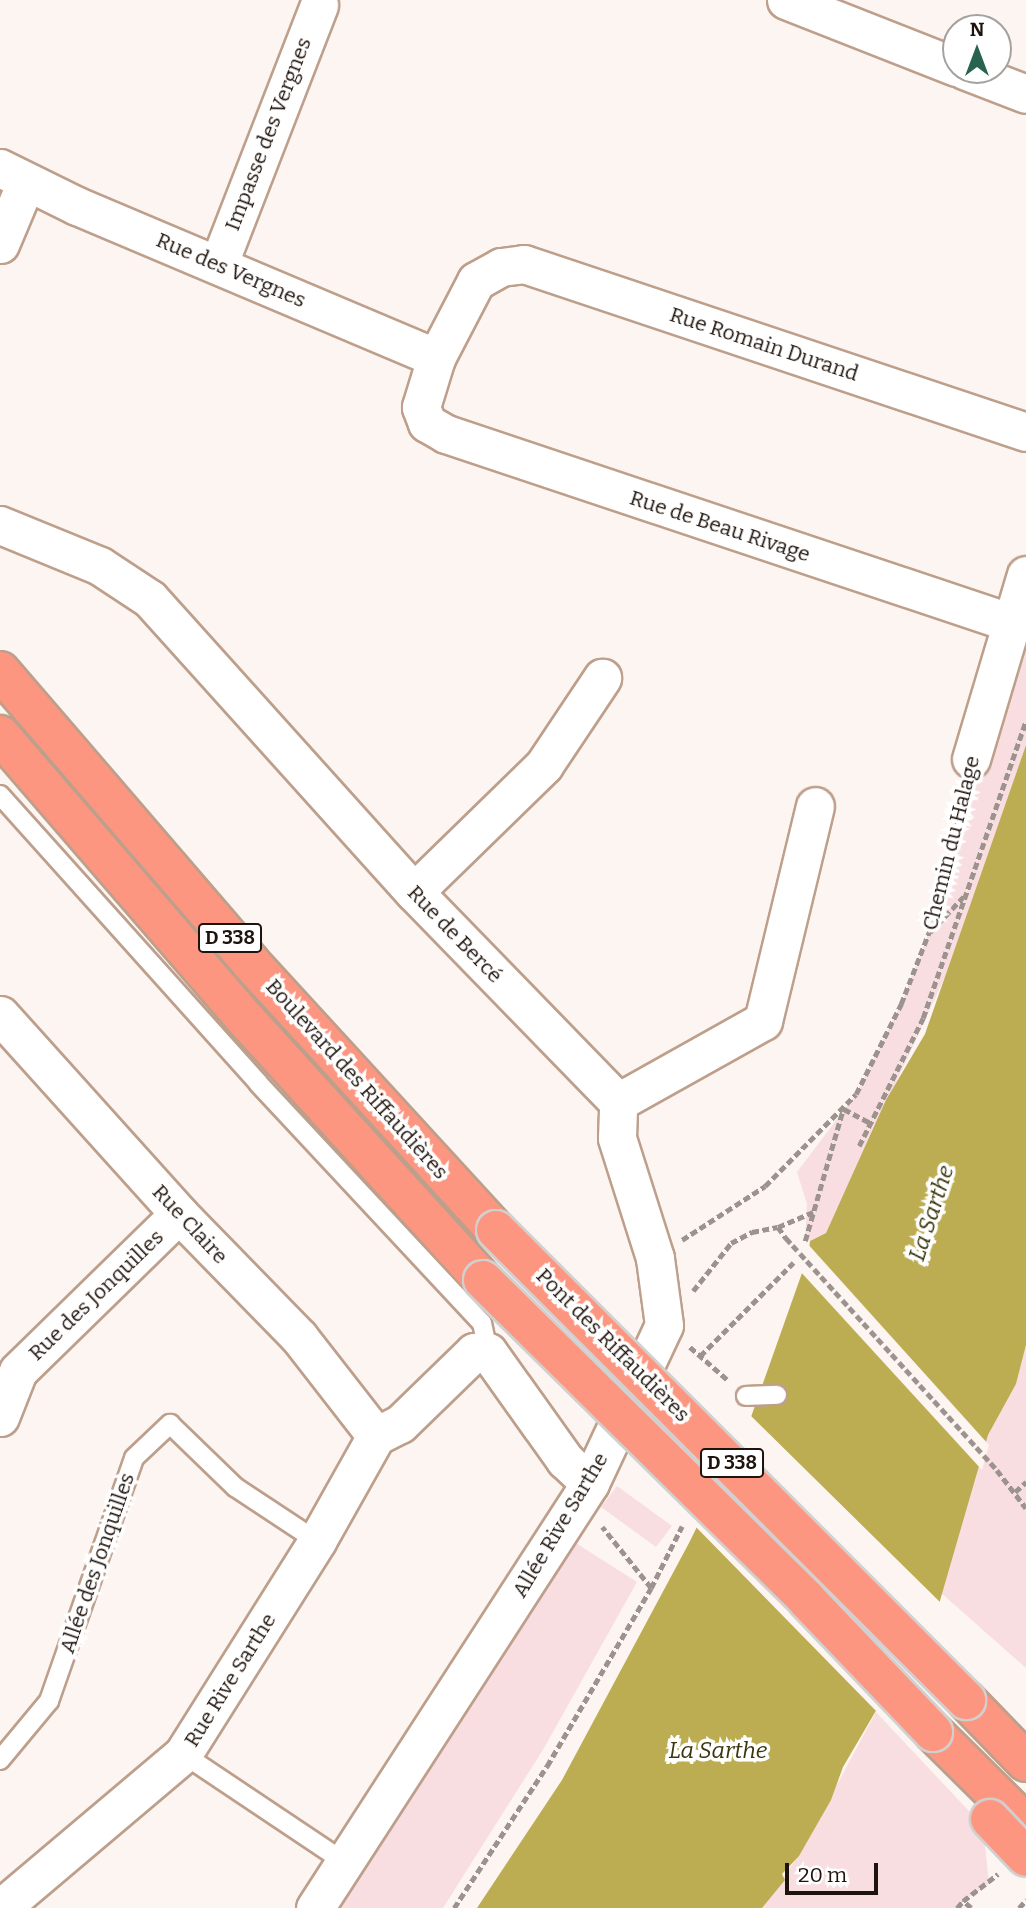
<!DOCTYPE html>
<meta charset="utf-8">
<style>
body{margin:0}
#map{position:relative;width:1026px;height:1908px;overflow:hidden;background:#fcf5f1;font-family:Bitter,serif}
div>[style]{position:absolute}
.green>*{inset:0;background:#f8dee1}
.water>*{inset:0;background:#bcad53}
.pier>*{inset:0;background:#fcf5f1}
.path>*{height:4.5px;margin-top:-2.25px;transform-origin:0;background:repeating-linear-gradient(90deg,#9c938e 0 7px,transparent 0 10.5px)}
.roads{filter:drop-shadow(2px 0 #bd9f8b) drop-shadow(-2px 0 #bd9f8b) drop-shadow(0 2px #bd9f8b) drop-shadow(0 -2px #bd9f8b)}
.lane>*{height:18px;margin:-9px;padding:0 9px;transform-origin:9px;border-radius:9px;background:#fff}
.street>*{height:37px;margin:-18.5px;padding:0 18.5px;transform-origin:18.5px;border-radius:18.5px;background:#fff}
.highway>*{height:38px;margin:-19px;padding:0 19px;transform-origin:19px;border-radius:19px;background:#fc9680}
.path-bridge>*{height:4.5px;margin-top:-2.25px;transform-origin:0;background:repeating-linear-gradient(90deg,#9c938e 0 7px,transparent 0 10.5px)}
.bridges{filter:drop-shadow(2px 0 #d2d0cf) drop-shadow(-2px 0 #d2d0cf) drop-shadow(0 2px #d2d0cf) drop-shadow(0 -2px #d2d0cf)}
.highway-bridge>*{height:38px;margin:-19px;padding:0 19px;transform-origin:19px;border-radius:19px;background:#fc9680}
span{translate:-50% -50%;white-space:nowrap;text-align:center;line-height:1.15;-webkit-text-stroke:7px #fff;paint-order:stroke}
.shield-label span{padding:2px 5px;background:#fff;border:2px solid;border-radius:5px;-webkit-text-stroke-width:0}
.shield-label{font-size:19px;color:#1f140d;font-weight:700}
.street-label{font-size:21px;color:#1f140d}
.water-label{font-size:23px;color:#3c360e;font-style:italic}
.north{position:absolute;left:942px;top:14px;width:70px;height:70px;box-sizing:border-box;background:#fff;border:2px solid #a5a19e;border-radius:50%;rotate:0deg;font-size:19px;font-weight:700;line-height:28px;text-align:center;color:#1f140d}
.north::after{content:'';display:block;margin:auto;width:24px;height:32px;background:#28634e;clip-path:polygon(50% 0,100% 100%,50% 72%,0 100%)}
.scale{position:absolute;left:785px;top:1863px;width:93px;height:32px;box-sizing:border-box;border:4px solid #1f140d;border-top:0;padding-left:9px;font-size:21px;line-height:24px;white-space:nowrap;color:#1f140d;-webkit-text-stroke:5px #fff;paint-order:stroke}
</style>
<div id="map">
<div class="green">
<div style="clip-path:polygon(1026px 575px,1026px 745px,945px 977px,826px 1233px,809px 1241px,805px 1239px,807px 1204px,797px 1172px,856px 1094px,901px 1004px,929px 932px,971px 759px)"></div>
<div style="clip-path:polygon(1026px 1345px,1026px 1668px,940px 1592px,988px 1435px,1016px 1384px)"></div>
<div style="clip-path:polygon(617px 1486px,672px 1526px,656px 1547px,601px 1507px)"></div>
<div style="clip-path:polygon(568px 1538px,637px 1582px,544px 1748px,443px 1908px,331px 1908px)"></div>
<div style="clip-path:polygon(876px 1712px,983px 1826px,989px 1884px,963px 1901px,962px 1908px,762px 1908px,799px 1855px)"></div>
</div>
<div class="water">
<div style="clip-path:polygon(1026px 745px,1026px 1345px,1016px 1384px,988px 1435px,937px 1611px,884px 1651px,901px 1668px,843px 1767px,831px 1800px,799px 1856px,782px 1874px,785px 1880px,762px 1908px,477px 1908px,562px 1780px,689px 1543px,751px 1417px,808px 1256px,810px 1241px,826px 1233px,886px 1100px,925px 1034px)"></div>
</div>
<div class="pier">
<div style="clip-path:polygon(806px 1242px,989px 1445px,982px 1470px,799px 1270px)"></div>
<div style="clip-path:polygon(749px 1414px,942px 1604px,940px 1614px,889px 1652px,904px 1668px,879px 1714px,694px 1525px)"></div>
</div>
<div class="path">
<div style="left:930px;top:932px;width:51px;rotate:-46.6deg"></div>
<div style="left:844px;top:1109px;width:30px;rotate:28deg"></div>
<div style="left:859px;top:1146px;width:143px;rotate:-63.4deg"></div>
<div style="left:923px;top:1018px;width:314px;rotate:-70.9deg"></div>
<div style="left:778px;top:1227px;width:14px;rotate:54deg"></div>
<div style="left:682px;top:1240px;width:99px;rotate:-33deg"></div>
<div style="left:765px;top:1186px;width:129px;rotate:-45.3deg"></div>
<div style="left:856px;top:1094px;width:101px;rotate:-63.4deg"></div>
<div style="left:901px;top:1004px;width:77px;rotate:-68.7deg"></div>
<div style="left:929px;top:932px;width:145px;rotate:-76.1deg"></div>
<div style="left:805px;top:1241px;width:137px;rotate:-73.9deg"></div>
<div style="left:693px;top:1291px;width:61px;rotate:-51.6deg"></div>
<div style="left:731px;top:1243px;width:24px;rotate:-28deg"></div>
<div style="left:752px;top:1232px;width:26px;rotate:-11deg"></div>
<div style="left:778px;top:1227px;width:38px;rotate:-23deg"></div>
<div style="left:690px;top:1347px;width:52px;rotate:41.1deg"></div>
<div style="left:700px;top:1356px;width:132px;rotate:-45deg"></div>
<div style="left:997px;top:1470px;width:48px;rotate:52.7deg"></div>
<div style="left:1015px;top:1492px;width:15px;rotate:-42deg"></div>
<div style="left:651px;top:1588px;width:69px;rotate:-63.4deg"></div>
<div style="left:454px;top:1908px;width:170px;rotate:-56.8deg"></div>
<div style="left:547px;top:1766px;width:206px;rotate:-59.7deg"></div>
<div style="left:651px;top:1588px;width:78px;rotate:-128.8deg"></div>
<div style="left:957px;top:1908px;width:9px;rotate:-49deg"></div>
<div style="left:971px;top:1908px;width:11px;rotate:-139deg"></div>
<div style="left:963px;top:1901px;width:44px;rotate:-37.6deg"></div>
<div style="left:1019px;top:1908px;width:11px;rotate:-49deg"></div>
</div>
<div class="roads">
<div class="lane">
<div style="left:0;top:795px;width:387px;rotate:48.1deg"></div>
<div style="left:258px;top:1083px;width:328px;rotate:47deg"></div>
<div style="left:482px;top:1323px;width:30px;rotate:78deg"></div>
<div style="left:746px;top:1396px;width:31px;rotate:-2deg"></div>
<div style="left:183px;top:1754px;width:196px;rotate:33.8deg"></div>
<div style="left:0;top:1760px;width:77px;rotate:-50.3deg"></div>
<div style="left:49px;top:1701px;width:257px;rotate:-70.7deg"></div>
<div style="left:134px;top:1458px;width:50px;rotate:-43.4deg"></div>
<div style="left:170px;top:1424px;width:91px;rotate:44.1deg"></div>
<div style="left:235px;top:1487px;width:98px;rotate:33.4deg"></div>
</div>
<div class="street">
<div style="left:786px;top:0;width:183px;rotate:21.5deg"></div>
<div style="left:964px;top:70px;width:66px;rotate:21.2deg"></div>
<div style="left:0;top:168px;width:86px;rotate:26.3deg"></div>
<div style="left:77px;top:206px;width:390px;rotate:22.9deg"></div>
<div style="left:0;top:244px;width:67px;rotate:-67.2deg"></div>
<div style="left:219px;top:263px;width:277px;rotate:-68.8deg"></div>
<div style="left:0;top:525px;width:108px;rotate:22.3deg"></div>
<div style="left:100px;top:566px;width:60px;rotate:33.4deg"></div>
<div style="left:150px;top:599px;width:394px;rotate:48deg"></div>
<div style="left:414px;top:892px;width:293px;rotate:45.8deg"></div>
<div style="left:618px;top:1102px;width:166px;rotate:-29.2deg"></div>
<div style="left:763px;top:1021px;width:221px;rotate:-76.4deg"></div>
<div style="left:1015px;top:624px;width:600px;rotate:-161.53deg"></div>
<div style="left:446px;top:434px;width:22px;rotate:-150deg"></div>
<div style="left:427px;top:423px;width:17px;rotate:-111deg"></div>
<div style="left:421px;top:407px;width:51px;rotate:-73deg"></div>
<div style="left:436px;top:358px;width:87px;rotate:-62.5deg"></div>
<div style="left:476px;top:281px;width:29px;rotate:-29deg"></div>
<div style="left:501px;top:267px;width:23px;rotate:-7deg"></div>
<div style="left:524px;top:264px;width:529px;rotate:18.5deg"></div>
<div style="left:971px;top:759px;width:192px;rotate:-73.4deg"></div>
<div style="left:414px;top:892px;width:182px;rotate:-44.3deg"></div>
<div style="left:544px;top:765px;width:105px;rotate:-56.3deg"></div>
<div style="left:0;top:1015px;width:268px;rotate:48deg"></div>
<div style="left:179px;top:1214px;width:172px;rotate:45.7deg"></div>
<div style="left:299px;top:1337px;width:125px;rotate:52.1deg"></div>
<div style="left:0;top:1417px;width:49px;rotate:-68.6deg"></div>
<div style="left:18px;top:1371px;width:225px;rotate:-44.3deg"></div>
<div style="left:376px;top:1436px;width:27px;rotate:-27deg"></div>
<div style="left:400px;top:1424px;width:103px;rotate:-44.2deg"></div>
<div style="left:474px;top:1352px;width:14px"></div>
<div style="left:488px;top:1352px;width:133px;rotate:54.5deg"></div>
<div style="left:565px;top:1460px;width:34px;rotate:43deg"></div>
<div style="left:1px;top:1908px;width:238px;rotate:-40.2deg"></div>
<div style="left:183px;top:1754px;width:252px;rotate:-57.8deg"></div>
<div style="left:317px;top:1541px;width:120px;rotate:-60.7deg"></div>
<div style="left:315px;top:1908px;width:506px;rotate:-57.09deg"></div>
<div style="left:590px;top:1483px;width:174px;rotate:-64.9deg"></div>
<div style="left:664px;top:1325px;width:68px;rotate:-97.7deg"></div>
<div style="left:655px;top:1258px;width:126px;rotate:-107.6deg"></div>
<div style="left:617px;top:1138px;width:36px;rotate:-88deg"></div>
</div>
<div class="highway">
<div style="left:0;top:671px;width:384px;rotate:49.3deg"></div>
<div style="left:250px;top:962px;width:364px;rotate:47.5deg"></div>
<div style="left:0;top:735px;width:381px;rotate:49.2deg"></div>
<div style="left:249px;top:1023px;width:348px;rotate:47.7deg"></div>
<div style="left:966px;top:1700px;width:86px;rotate:45.9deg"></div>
<div style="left:933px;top:1732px;width:131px;rotate:44.7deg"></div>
</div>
</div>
<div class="path-bridge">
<div style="left:786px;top:1238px;width:314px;rotate:47.7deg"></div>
</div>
<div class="bridges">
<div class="highway-bridge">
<div style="left:496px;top:1230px;width:665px;rotate:45deg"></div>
<div style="left:483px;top:1280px;width:454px;rotate:44.6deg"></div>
<div style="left:806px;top:1599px;width:184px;rotate:46.3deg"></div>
<div style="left:990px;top:1819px;width:52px;rotate:46.5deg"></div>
</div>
</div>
<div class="shield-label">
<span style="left:230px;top:938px">D 338</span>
<span style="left:732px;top:1463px">D 338</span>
</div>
<div class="street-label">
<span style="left:268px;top:134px;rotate:-69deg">Impasse des Vergnes</span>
<span style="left:231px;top:270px;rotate:23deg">Rue des Vergnes</span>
<span style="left:764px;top:344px;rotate:18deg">Rue Romain Durand</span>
<span style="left:720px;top:526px;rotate:18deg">Rue de Beau Rivage</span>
<span style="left:951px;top:843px;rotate:-76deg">Chemin du Halage</span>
<span style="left:455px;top:934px;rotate:46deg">Rue de Bercé</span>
<span style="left:357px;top:1079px;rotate:48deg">Boulevard des Riffaudières</span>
<span style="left:190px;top:1224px;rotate:47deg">Rue Claire</span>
<span style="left:96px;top:1295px;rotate:-44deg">Rue des Jonquilles</span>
<span style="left:613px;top:1345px;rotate:45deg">Pont des Riffaudières</span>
<span style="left:560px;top:1525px;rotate:-59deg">Allée Rive Sarthe</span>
<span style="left:97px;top:1563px;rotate:-71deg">Allée des Jonquilles</span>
<span style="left:230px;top:1680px;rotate:-58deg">Rue Rive Sarthe</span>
</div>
<div class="water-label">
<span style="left:931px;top:1213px;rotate:-72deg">La Sarthe</span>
<span style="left:718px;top:1750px">La Sarthe</span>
</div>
<div class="north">N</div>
<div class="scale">20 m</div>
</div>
